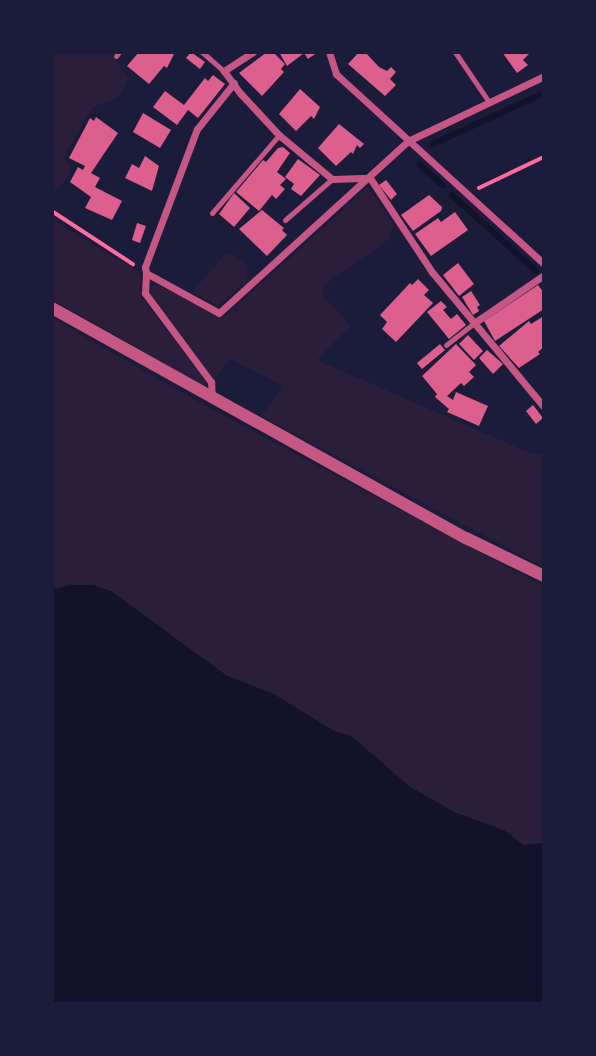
<!DOCTYPE html>
<style>
body{margin:0}
#map{position:relative;width:596px;height:1056px;overflow:hidden;background:#1b1b3a;font-family:"PT Serif",serif}
div>[style]{position:absolute}
.green>*{inset:0;background:#2a1e3b}
.water>*{inset:0;background:#12122b}
.stream>*{height:6px;margin:-3px;padding:0 3px;transform-origin:3px;border-radius:3px;background:#12122b}
.building>*{inset:0;background:#dd5f8e}
.path>*{height:3.5px;margin:-1.75px;padding:0 1.75px;transform-origin:1.75px;border-radius:1.75px;background:#ff6b9d}
.service>*{height:5px;margin:-2.5px;padding:0 2.5px;transform-origin:2.5px;border-radius:2.5px;background:#c65784}
.minor>*{height:7px;margin:-3.5px;padding:0 3.5px;transform-origin:3.5px;border-radius:3.5px;background:#c65784}
.tertiary>*{height:12px;margin:-6px;padding:0 6px;transform-origin:6px;border-radius:6px;background:#c65784}
span{translate:-50% -50%;white-space:nowrap;text-align:center;line-height:1.15;-webkit-text-stroke:5px #1b1b3a;paint-order:stroke}
.frame{position:absolute;inset:0;border:54px solid #1b1b3a;pointer-events:none}
</style>
<div id="map">
<div class="green">
<div style="clip-path:polygon(53px 53px,116px 53px,113px 56px,128px 78px,119px 97px,93px 107px,66px 152px,64px 159px,71px 167px,69px 177px,53px 193px)"></div>
<div style="clip-path:polygon(368px 187px,395px 226px,389px 232px,391px 238px,323px 285px,323px 295px,350px 326px,317px 360px,530px 453px,543px 455px,543px 567px,261px 416px,284px 386px,230px 359px,214px 380px,150px 294px,150px 287px,156px 284px,223px 318px)"></div>
<div style="clip-path:polygon(52px 219px,142px 274px,140px 295px,208px 383px,205px 387px,53px 300px)"></div>
<div style="clip-path:polygon(230px 253px,246px 265px,248px 273px,245px 282px,218px 306px,192px 292px,224px 256px)"></div>
<div style="clip-path:polygon(52px 318px,204px 405px,543px 586px,543px 843px,523px 845px,505px 831px,488px 823px,470px 820px,410px 787px,351px 736px,334px 731px,274px 695px,227px 676px,111px 591px,70px 585px,56px 589px,53px 586px)"></div>
</div>
<div class="water">
<div style="clip-path:polygon(70px 585px,93px 585px,111px 591px,227px 676px,274px 694px,334px 731px,351px 736px,410px 787px,454px 812px,505px 831px,523px 845px,543px 843px,543px 1003px,53px 1003px,52px 586px,56px 589px)"></div>
</div>
<div class="stream">
<div style="left:433px;top:144px;width:122px;rotate:-24.7deg"></div>
<div style="left:420px;top:165px;width:31px;rotate:42deg"></div>
<div style="left:452px;top:195px;width:113px;rotate:42.1deg"></div>
</div>
<div class="building">
<div style="clip-path:polygon(139px 52px,175px 52px,167px 68px,164px 66px,149px 84px,127px 66px)"></div>
<div style="clip-path:polygon(191px 52px,205px 62px,200px 69px,186px 58px)"></div>
<div style="clip-path:polygon(267px 52px,273px 52px,285px 64px,281px 69px,284px 72px,262px 96px,239px 73px)"></div>
<div style="clip-path:polygon(279px 52px,318px 52px,308px 59px,304px 53px,287px 66px)"></div>
<div style="clip-path:polygon(359px 52px,365px 52px,379px 67px,387px 71px,391px 67px,396px 72px,390px 79px,396px 85px,385px 96px,348px 64px)"></div>
<div style="clip-path:polygon(502px 52px,531px 52px,523px 60px,528px 65px,517px 73px)"></div>
<div style="clip-path:polygon(213px 75px,225px 84px,198px 118px,188px 110px,177px 125px,153px 107px,165px 91px,184px 105px,205px 78px,208px 81px)"></div>
<div style="clip-path:polygon(300px 89px,320px 107px,314px 119px,311px 116px,296px 131px,279px 114px)"></div>
<div style="clip-path:polygon(143px 113px,171px 130px,160px 148px,133px 132px)"></div>
<div style="clip-path:polygon(96px 117px,118px 133px,91px 173px,100px 178px,95px 187px,122px 201px,112px 220px,85px 208px,91px 197px,70px 182px,78px 167px,83px 170px,85px 166px,69px 158px,90px 118px,94px 121px)"></div>
<div style="clip-path:polygon(339px 124px,364px 144px,360px 148px,357px 145px,353px 154px,351px 152px,336px 166px,318px 148px)"></div>
<div style="clip-path:polygon(283px 147px,290px 153px,277px 172px,286px 179px,280px 185px,285px 189px,276px 199px,272px 195px,259px 211px,236px 192px,263px 160px,266px 162px,278px 148px)"></div>
<div style="clip-path:polygon(145px 156px,159px 166px,152px 191px,125px 178px,132px 164px,139px 168px)"></div>
<div style="clip-path:polygon(298px 159px,320px 175px,301px 196px,291px 189px,294px 184px,285px 177px)"></div>
<div style="clip-path:polygon(386px 180px,397px 194px,391px 200px,379px 185px)"></div>
<div style="clip-path:polygon(234px 193px,250px 208px,234px 227px,219px 214px)"></div>
<div style="clip-path:polygon(429px 195px,442px 207px,441px 211px,413px 231px,401px 215px)"></div>
<div style="clip-path:polygon(262px 210px,284px 228px,282px 230px,287px 235px,267px 256px,239px 229px)"></div>
<div style="clip-path:polygon(455px 212px,468px 230px,431px 256px,415px 234px,438px 218px,441px 222px)"></div>
<div style="clip-path:polygon(137px 223px,146px 226px,140px 243px,132px 240px)"></div>
<div style="clip-path:polygon(458px 263px,474px 284px,459px 296px,443px 275px)"></div>
<div style="clip-path:polygon(418px 279px,429px 290px,424px 295px,433px 303px,396px 342px,382px 329px,387px 322px,380px 315px,410px 283px,412px 285px)"></div>
<div style="clip-path:polygon(538px 285px,544px 293px,544px 309px,495px 341px,484px 321px)"></div>
<div style="clip-path:polygon(471px 291px,480px 305px,477px 307px,479px 311px,473px 315px,462px 297px)"></div>
<div style="clip-path:polygon(441px 301px,447px 307px,443px 310px,451px 319px,457px 314px,466px 325px,449px 339px,427px 312px)"></div>
<div style="clip-path:polygon(544px 316px,544px 347px,538px 352px,540px 354px,519px 368px,499px 346px,529px 321px,531px 324px)"></div>
<div style="clip-path:polygon(468px 335px,483px 351px,474px 360px,459px 344px)"></div>
<div style="clip-path:polygon(440px 344px,445px 350px,422px 369px,417px 363px)"></div>
<div style="clip-path:polygon(456px 344px,476px 365px,469px 372px,474px 377px,464px 386px,461px 383px,447px 396px,453px 400px,456px 392px,488px 406px,479px 426px,447px 412px,449px 409px,435px 397px,437px 394px,422px 376px)"></div>
<div style="clip-path:polygon(487px 350px,503px 364px,493px 374px,479px 358px)"></div>
<div style="clip-path:polygon(533px 405px,543px 418px,536px 424px,526px 411px)"></div>
</div>
<div class="path">
<div style="left:479px;top:188px;width:72px;rotate:-25.5deg"></div>
<div style="left:52px;top:211px;width:97px;rotate:33.2deg"></div>
</div>
<div class="service">
<div style="left:202px;top:52px;width:29px;rotate:41deg"></div>
<div style="left:455px;top:52px;width:60px;rotate:55.8deg"></div>
<div style="left:116px;top:56px;width:5px;rotate:-53deg"></div>
<div style="left:212px;top:213px;width:103px;rotate:-49.3deg"></div>
<div style="left:285px;top:220px;width:62px;rotate:-41.1deg"></div>
<div style="left:446px;top:345px;width:36px;rotate:-38deg"></div>
</div>
<div class="minor">
<div style="left:253px;top:52px;width:35px;rotate:147deg"></div>
<div style="left:224px;top:71px;width:29px;rotate:54deg"></div>
<div style="left:241px;top:94px;width:56px;rotate:47.2deg"></div>
<div style="left:279px;top:135px;width:69px;rotate:39.7deg"></div>
<div style="left:332px;top:179px;width:38px;rotate:-2deg"></div>
<div style="left:370px;top:178px;width:113px;rotate:56.6deg"></div>
<div style="left:432px;top:272px;width:175px;rotate:50.3deg"></div>
<div style="left:329px;top:52px;width:23px;rotate:72deg"></div>
<div style="left:336px;top:74px;width:282px;rotate:42.4deg"></div>
<div style="left:146px;top:273px;width:6px;rotate:-99deg"></div>
<div style="left:145px;top:267px;width:147px;rotate:-69.4deg"></div>
<div style="left:197px;top:129px;width:59px;rotate:-51.2deg"></div>
<div style="left:474px;top:323px;width:85px;rotate:-34.4deg"></div>
<div style="left:212px;top:399px;width:17px;rotate:-93deg"></div>
<div style="left:211px;top:382px;width:111px;rotate:-126.6deg"></div>
<div style="left:145px;top:293px;width:20px;rotate:-87deg"></div>
<div style="left:146px;top:273px;width:83px;rotate:28.7deg"></div>
<div style="left:219px;top:313px;width:256px;rotate:-42.3deg"></div>
<div style="left:408px;top:141px;width:151px;rotate:-25.5deg"></div>
</div>
<div class="tertiary">
<div style="left:52px;top:308px;width:474px;rotate:29.1deg"></div>
<div style="left:466px;top:538px;width:87px;rotate:26deg"></div>
</div>
<div class="frame"></div>
</div>
